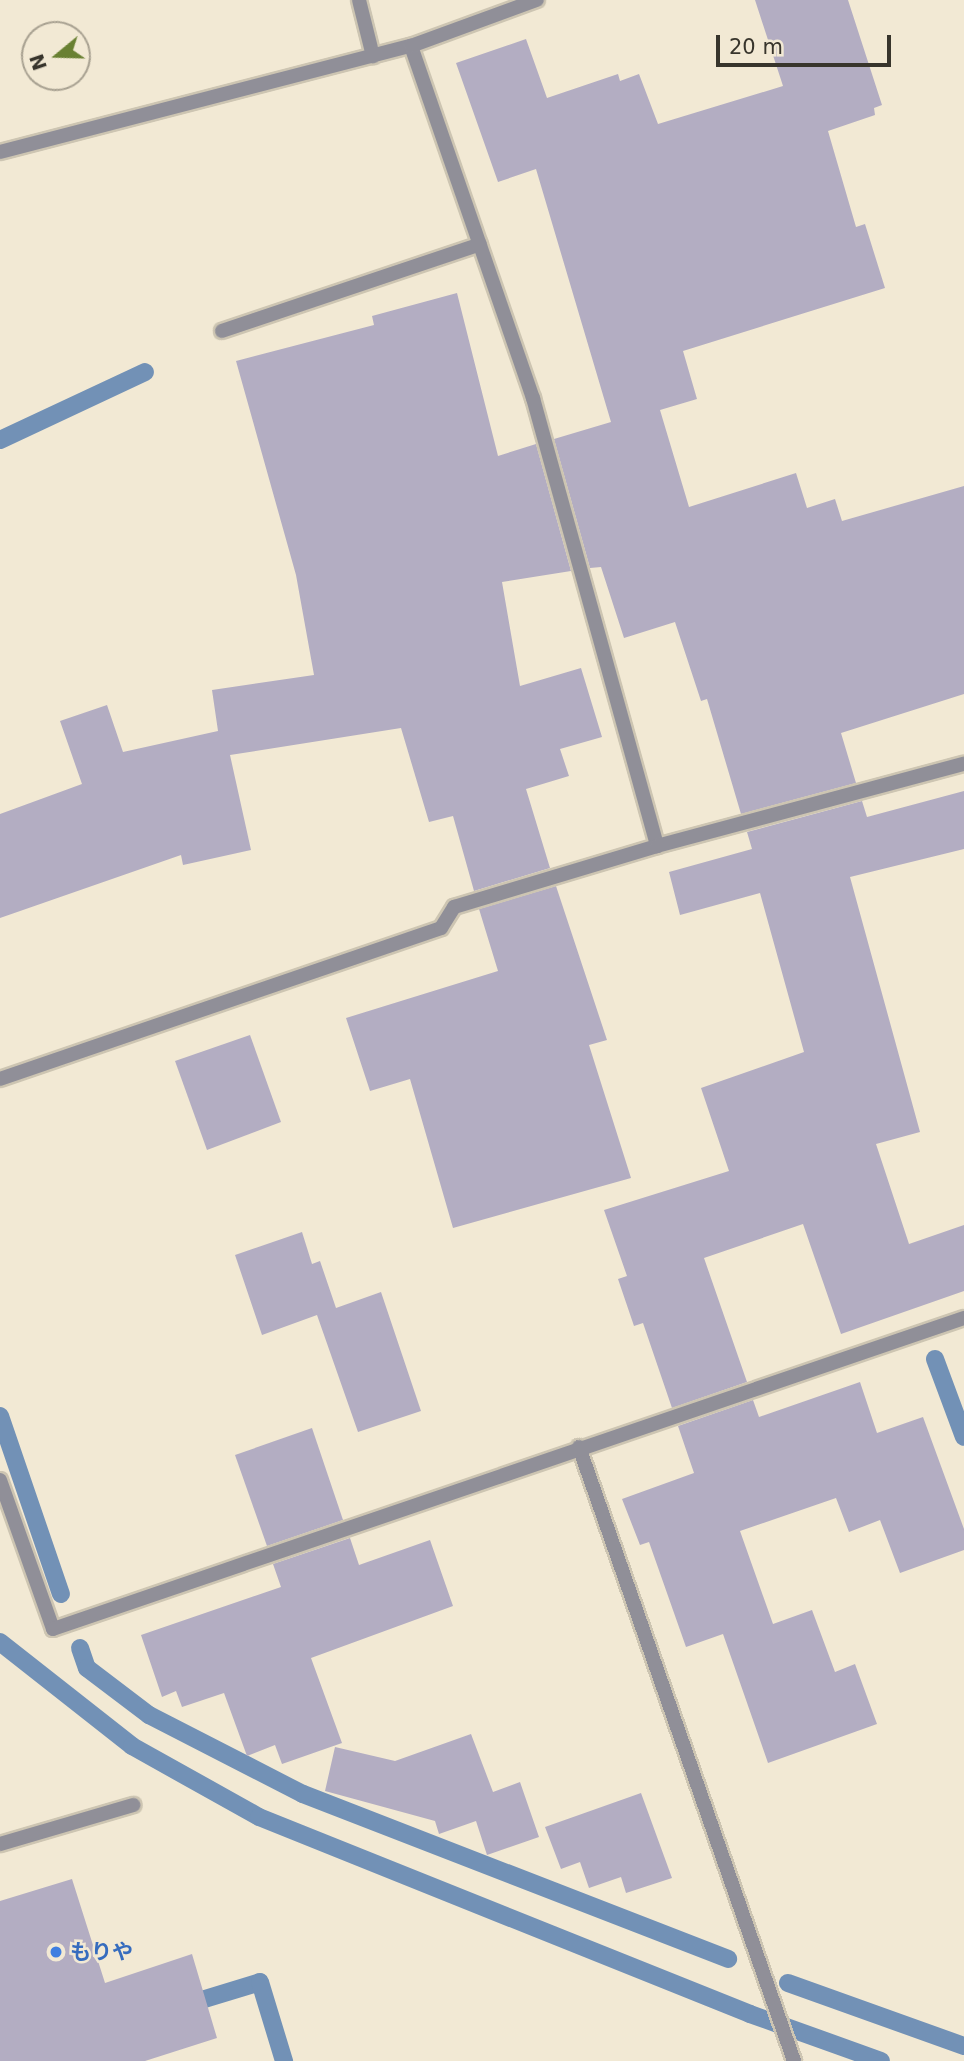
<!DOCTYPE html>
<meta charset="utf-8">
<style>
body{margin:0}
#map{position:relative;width:964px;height:2061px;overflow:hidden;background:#f2e9d4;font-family:"DejaVu Sans","Noto Sans JP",sans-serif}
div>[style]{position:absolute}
.stream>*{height:18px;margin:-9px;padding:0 9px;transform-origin:9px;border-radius:9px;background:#7291b6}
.building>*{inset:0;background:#b3adc2}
.roads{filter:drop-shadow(2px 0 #cdc5b2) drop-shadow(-2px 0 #cdc5b2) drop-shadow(0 2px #cdc5b2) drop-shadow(0 -2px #cdc5b2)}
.service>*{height:14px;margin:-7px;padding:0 7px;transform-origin:7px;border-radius:7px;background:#908f98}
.minor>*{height:14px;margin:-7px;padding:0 7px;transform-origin:7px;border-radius:7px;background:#908f98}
.dots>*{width:19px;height:19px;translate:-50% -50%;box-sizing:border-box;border:4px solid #f2e9d4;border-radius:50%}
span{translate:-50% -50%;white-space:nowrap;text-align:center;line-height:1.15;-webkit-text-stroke:5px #f2e9d4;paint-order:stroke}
.shop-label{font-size:21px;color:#366cbe;font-weight:700}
.left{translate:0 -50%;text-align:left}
.north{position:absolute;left:21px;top:21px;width:70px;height:70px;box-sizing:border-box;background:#f2e9d4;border:2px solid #a8a191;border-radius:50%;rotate:251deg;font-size:19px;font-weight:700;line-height:28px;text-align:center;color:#38352c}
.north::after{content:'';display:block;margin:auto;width:24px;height:32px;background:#698032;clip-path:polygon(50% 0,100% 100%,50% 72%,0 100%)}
.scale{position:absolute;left:716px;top:35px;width:175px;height:32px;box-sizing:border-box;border:4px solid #38352c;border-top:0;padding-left:9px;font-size:21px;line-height:24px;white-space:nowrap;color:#38352c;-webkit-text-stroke:5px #f2e9d4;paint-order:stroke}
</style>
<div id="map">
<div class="stream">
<div style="left:0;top:440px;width:160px;rotate:-25.1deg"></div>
<div style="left:935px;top:1359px;width:83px;rotate:69.6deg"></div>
<div style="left:0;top:1416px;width:188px;rotate:71.1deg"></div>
<div style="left:0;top:1642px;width:168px;rotate:38.2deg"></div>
<div style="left:132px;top:1746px;width:145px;rotate:29.2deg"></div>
<div style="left:259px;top:1817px;width:529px;rotate:21.86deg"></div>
<div style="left:750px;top:2014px;width:139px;rotate:19.7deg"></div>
<div style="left:80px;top:1648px;width:21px;rotate:71deg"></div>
<div style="left:87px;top:1668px;width:78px;rotate:37.2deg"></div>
<div style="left:149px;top:1715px;width:173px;rotate:27.2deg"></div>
<div style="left:303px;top:1794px;width:456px;rotate:21.2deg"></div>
<div style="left:788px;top:1983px;width:187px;rotate:19.7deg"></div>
<div style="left:185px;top:2005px;width:78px;rotate:-17deg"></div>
<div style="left:260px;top:1982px;width:83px;rotate:73.1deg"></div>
</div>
<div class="building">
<div style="clip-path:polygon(755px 0,848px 0,882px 105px,874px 108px,875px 115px,828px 131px,856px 227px,865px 224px,885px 288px,683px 351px,697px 399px,660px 410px,689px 507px,796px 473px,807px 508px,835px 499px,842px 521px,964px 486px,964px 694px,841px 733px,856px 783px,741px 814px,707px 699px,701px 701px,675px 622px,624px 638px,601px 567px,590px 568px,554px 439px,611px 422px,536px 169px,498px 182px,456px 63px,526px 39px,547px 98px,618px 74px,620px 81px,639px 74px,658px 124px,783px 86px)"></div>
<div style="clip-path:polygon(457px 293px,498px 456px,536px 444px,571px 571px,502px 582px,520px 686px,581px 668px,602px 737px,560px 749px,569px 776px,526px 789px,550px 868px,474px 891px,453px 816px,429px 822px,401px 728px,230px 755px,251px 850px,183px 865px,181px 855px,0 918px,0 814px,82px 784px,60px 721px,107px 705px,123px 752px,218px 731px,212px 690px,314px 675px,296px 575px,236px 361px,374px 325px,372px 316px)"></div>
<div style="clip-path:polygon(964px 791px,964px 849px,850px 877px,920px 1132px,876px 1144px,909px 1244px,964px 1225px,964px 1291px,841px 1334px,803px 1224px,704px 1258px,747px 1382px,672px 1408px,643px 1323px,634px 1326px,618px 1279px,627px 1276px,604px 1210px,729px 1171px,701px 1088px,804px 1052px,760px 893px,680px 915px,669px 872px,752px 849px,747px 832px,862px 801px,867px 817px)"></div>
<div style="clip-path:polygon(556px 886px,607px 1040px,589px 1045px,631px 1178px,453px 1228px,410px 1079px,370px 1091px,346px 1018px,498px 971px,479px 909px)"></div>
<div style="clip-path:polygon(250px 1035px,281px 1122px,207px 1150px,175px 1061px)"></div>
<div style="clip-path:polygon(302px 1232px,312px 1264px,320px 1261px,336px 1308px,381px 1292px,421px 1411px,358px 1432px,317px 1315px,262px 1335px,235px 1255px)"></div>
<div style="clip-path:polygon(860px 1382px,877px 1433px,923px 1417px,964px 1529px,964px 1550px,900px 1573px,880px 1520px,849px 1532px,836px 1498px,740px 1531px,773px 1624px,812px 1610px,835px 1672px,855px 1664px,877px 1724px,768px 1763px,723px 1634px,686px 1647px,649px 1542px,640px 1545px,622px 1499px,694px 1473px,678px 1426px,753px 1400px,759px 1417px)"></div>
<div style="clip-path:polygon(312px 1428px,343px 1520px,267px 1546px,235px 1455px)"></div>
<div style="clip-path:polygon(350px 1538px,359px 1565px,430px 1540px,453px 1606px,311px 1658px,342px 1743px,282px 1764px,275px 1745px,247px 1756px,224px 1693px,182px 1707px,176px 1691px,162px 1697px,141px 1635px,281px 1587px,273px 1564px)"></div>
<div style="clip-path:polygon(471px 1734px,493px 1792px,520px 1782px,539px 1837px,487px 1855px,476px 1821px,439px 1834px,435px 1821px,325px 1791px,335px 1747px,395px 1761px)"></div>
<div style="clip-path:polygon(641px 1793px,672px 1878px,626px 1893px,621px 1877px,589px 1888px,580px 1862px,561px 1869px,545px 1827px)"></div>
<div style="clip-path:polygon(72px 1879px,105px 1983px,192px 1954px,217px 2038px,145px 2061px,0 2061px,0 1901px)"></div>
</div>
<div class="roads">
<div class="service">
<div style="left:222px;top:331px;width:272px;rotate:-18.6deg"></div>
</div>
<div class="minor">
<div style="left:359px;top:0;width:58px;rotate:76deg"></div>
<div style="left:411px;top:46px;width:373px;rotate:70.9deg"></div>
<div style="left:533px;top:398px;width:465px;rotate:74.5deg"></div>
<div style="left:0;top:152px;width:424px;rotate:-14.5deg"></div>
<div style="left:411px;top:46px;width:134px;rotate:-20.1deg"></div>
<div style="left:0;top:1079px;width:466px;rotate:-18.9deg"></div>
<div style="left:441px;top:928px;width:25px;rotate:-58deg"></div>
<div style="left:454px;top:907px;width:212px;rotate:-16.7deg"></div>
<div style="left:657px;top:846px;width:318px;rotate:-15deg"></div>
<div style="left:579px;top:1447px;width:651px;rotate:70.7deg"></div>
<div style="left:0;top:1480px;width:158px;rotate:70.4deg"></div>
<div style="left:53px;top:1629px;width:963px;rotate:-18.85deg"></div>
<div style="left:0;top:1844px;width:139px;rotate:-16.3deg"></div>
</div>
</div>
<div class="dots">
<div style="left:56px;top:1952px;background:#3f7fe0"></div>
</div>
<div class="shop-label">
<span class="left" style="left:70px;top:1952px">もりや</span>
</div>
<div class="north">N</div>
<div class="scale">20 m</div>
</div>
